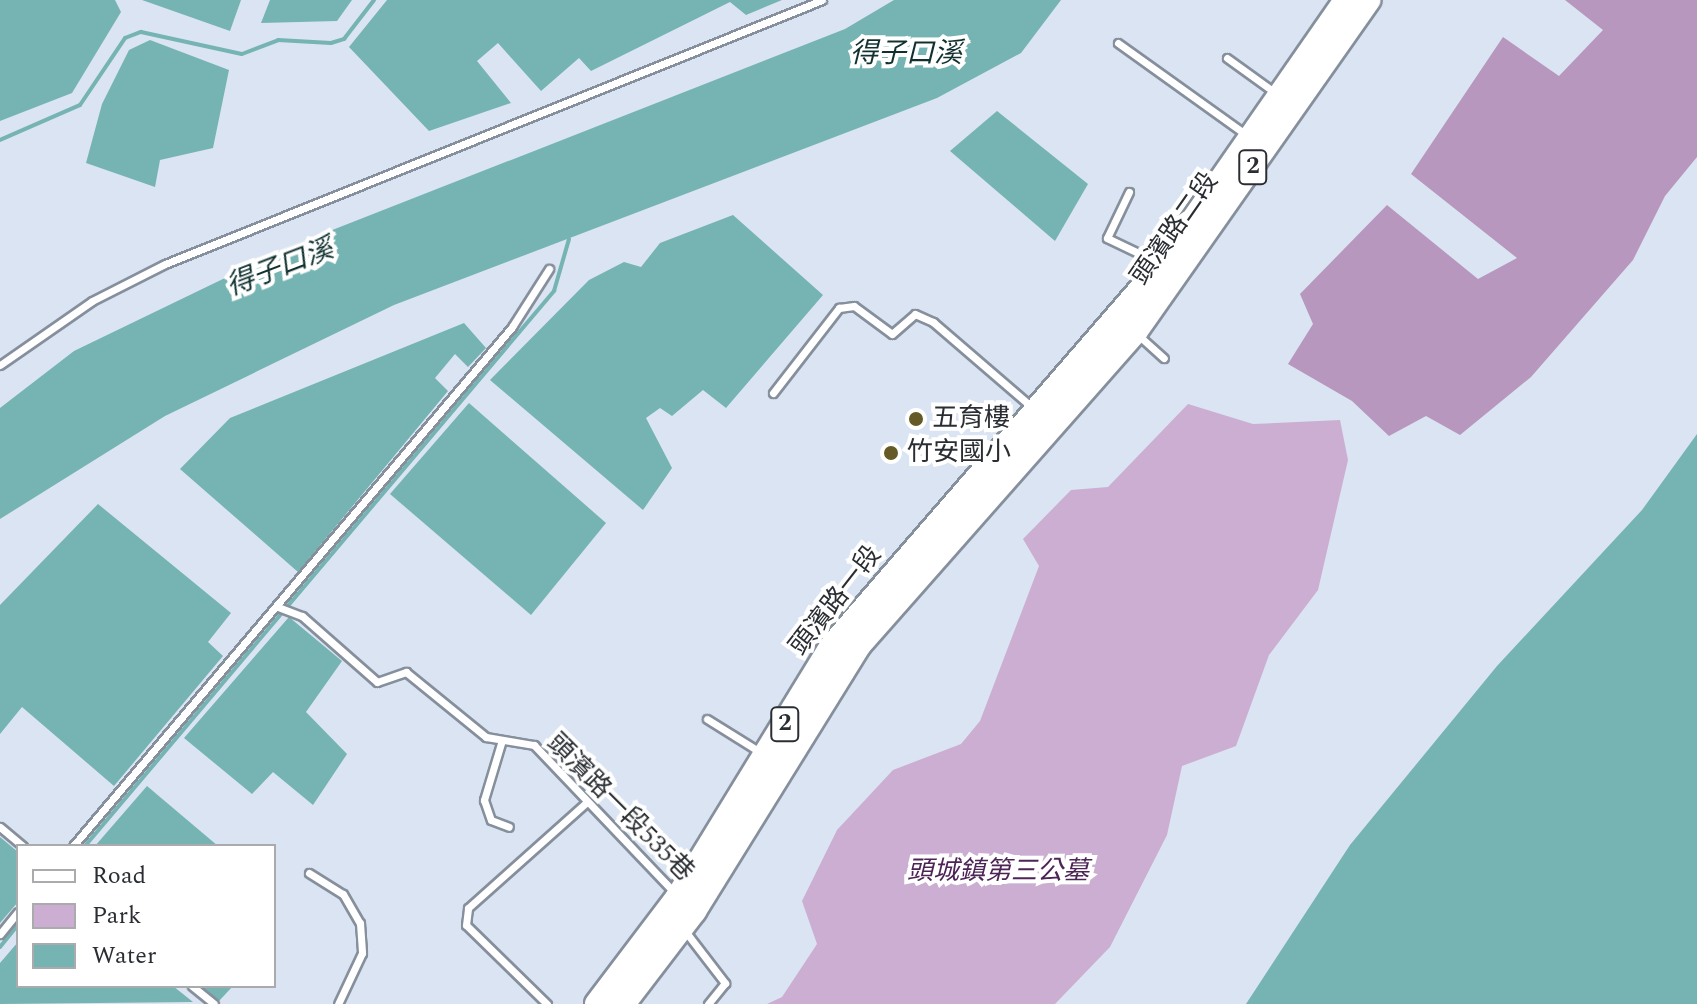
<!DOCTYPE html>
<meta charset="utf-8">
<style>
body{margin:0}
#map{position:relative;width:1697px;height:1004px;overflow:hidden;background:#dae4f2;font-family:Spectral,"Noto Sans TC",serif}
div>[style]{position:absolute}
.green>*{inset:0;background:#ccaed2}
.forest>*{inset:0;background:#b797be}
.water>*{inset:0;background:#75b4b2}
.stream>*{height:4px;margin:-2px;padding:0 2px;transform-origin:2px;border-radius:2px;background:#75b4b2}
.roads{filter:drop-shadow(2px 0 #868f9c) drop-shadow(-2px 0 #868f9c) drop-shadow(0 2px #868f9c) drop-shadow(0 -2px #868f9c)}
.lane>*{height:7px;margin:-3.5px;padding:0 3.5px;transform-origin:3.5px;border-radius:3.5px;background:#fff}
.primary>*{height:24px;margin:-12px;padding:0 12px;transform-origin:12px;border-radius:12px;background:#fff}
.dots>*{width:22px;height:22px;translate:-50% -50%;box-sizing:border-box;border:4px solid #fff;border-radius:50%}
span{translate:-50% -50%;white-space:nowrap;text-align:center;line-height:1.15;-webkit-text-stroke:8px #fff;paint-order:stroke}
.shield-label span{padding:2px 6px;background:#fff;border:2px solid;border-radius:6px;-webkit-text-stroke-width:0}
.shield-label{font-size:24px;color:#2a2e33;font-weight:700}
.street-label{font-size:26px;color:#2a2e33}
.poi-label{font-size:26px;color:#2a2e33}
.left{translate:0 -50%;text-align:left}
.park-label{font-size:26px;color:#4d2456;font-style:italic}
.water-label{font-size:28px;color:#103130;font-style:italic}
.legend{position:absolute;left:16px;top:844px;width:260px;height:144px;box-sizing:border-box;background:#fff;border:2px solid #aaabad;margin:0;padding:10px 14px;list-style:none;font-size:24px;color:#2a2e33}
.legend li{display:flex;align-items:center;gap:16px;height:40px}
.legend b{width:40px;border:2px solid #aaabad}
</style>
<div id="map">
<div class="green">
<div style="clip-path:polygon(1188px 404px,1253px 424px,1340px 420px,1348px 460px,1318px 590px,1269px 655px,1236px 746px,1182px 766px,1167px 835px,1110px 947px,1055px 1004px,767px 1004px,782px 997px,817px 944px,802px 901px,837px 830px,893px 770px,961px 744px,980px 721px,1039px 566px,1023px 539px,1071px 490px,1108px 487px)"></div>
</div>
<div class="forest">
<div style="clip-path:polygon(1565px 0,1697px 0,1697px 157px,1665px 196px,1633px 260px,1531px 377px,1460px 435px,1426px 416px,1389px 436px,1352px 401px,1288px 364px,1313px 324px,1300px 294px,1387px 205px,1478px 279px,1517px 258px,1411px 174px,1503px 37px,1559px 76px,1603px 30px)"></div>
</div>
<div class="water">
<div style="clip-path:polygon(0 0,115px 0,121px 12px,72px 93px,0 121px)"></div>
<div style="clip-path:polygon(142px 0,241px 0,230px 31px)"></div>
<div style="clip-path:polygon(270px 0,352px 0,337px 21px,261px 23px)"></div>
<div style="clip-path:polygon(387px 0,782px 0,746px 15px,730px 2px,591px 71px,579px 58px,541px 91px,498px 43px,477px 61px,511px 103px,429px 131px,349px 47px)"></div>
<div style="clip-path:polygon(894px 0,1061px 0,1021px 53px,937px 98px,394px 305px,165px 416px,0 519px,0 408px,74px 351px,289px 247px,845px 29px)"></div>
<div style="clip-path:polygon(150px 40px,229px 70px,213px 148px,160px 160px,155px 187px,86px 163px,102px 104px,129px 50px)"></div>
<div style="clip-path:polygon(997px 111px,1088px 184px,1055px 241px,950px 151px)"></div>
<div style="clip-path:polygon(733px 215px,823px 295px,726px 408px,703px 390px,672px 416px,660px 408px,646px 418px,672px 468px,643px 510px,490px 380px,589px 280px,624px 262px,641px 267px,660px 243px)"></div>
<div style="clip-path:polygon(464px 323px,486px 348px,468px 367px,455px 354px,435px 378px,448px 391px,298px 572px,180px 469px,230px 418px)"></div>
<div style="clip-path:polygon(469px 403px,606px 523px,531px 615px,390px 494px)"></div>
<div style="clip-path:polygon(1697px 434px,1697px 1004px,1246px 1004px,1350px 845px,1497px 666px,1642px 510px)"></div>
<div style="clip-path:polygon(98px 504px,231px 613px,208px 642px,223px 656px,114px 786px,22px 707px,0 734px,0 605px)"></div>
<div style="clip-path:polygon(289px 617px,342px 661px,306px 712px,347px 754px,313px 805px,273px 772px,252px 794px,184px 738px)"></div>
<div style="clip-path:polygon(147px 786px,218px 846px,95px 846px)"></div>
<div style="clip-path:polygon(0 837px,18px 852px,18px 902px,0 923px)"></div>
<div style="clip-path:polygon(18px 942px,18px 986px,173px 986px,193px 1002px,0 1004px,0 963px)"></div>
<div style="clip-path:polygon(201px 986px,233px 986px,219px 1001px)"></div>
</div>
<div class="stream">
<div style="left:0;top:140px;width:87px;rotate:-23.6deg"></div>
<div style="left:80px;top:105px;width:81px;rotate:-56.1deg"></div>
<div style="left:125px;top:38px;width:17px;rotate:-21deg"></div>
<div style="left:141px;top:32px;width:103px;rotate:12.3deg"></div>
<div style="left:242px;top:54px;width:39px;rotate:-21deg"></div>
<div style="left:278px;top:40px;width:53px;rotate:3.2deg"></div>
<div style="left:331px;top:43px;width:14px;rotate:-17deg"></div>
<div style="left:344px;top:39px;width:49px;rotate:-52.4deg"></div>
<div style="left:85px;top:846px;width:727px;rotate:-49.8deg"></div>
<div style="left:554px;top:291px;width:54px;rotate:-73.9deg"></div>
<div style="left:0;top:947px;width:28px;rotate:-51deg"></div>
</div>
<div class="roads">
<div class="lane">
<div style="left:1118px;top:43px;width:160px;rotate:35.6deg"></div>
<div style="left:1227px;top:58px;width:62px;rotate:35.8deg"></div>
<div style="left:1129px;top:192px;width:51px;rotate:115.6deg"></div>
<div style="left:1107px;top:238px;width:55px;rotate:25.6deg"></div>
<div style="left:1137px;top:334px;width:36px;rotate:42deg"></div>
<div style="left:0;top:365px;width:112px;rotate:-34.8deg"></div>
<div style="left:92px;top:301px;width:82px;rotate:-26.9deg"></div>
<div style="left:165px;top:264px;width:708px;rotate:-21.89deg"></div>
<div style="left:773px;top:393px;width:108px;rotate:-52.2deg"></div>
<div style="left:839px;top:308px;width:15px;rotate:-8deg"></div>
<div style="left:854px;top:306px;width:47px;rotate:36.4deg"></div>
<div style="left:892px;top:334px;width:30px;rotate:-41deg"></div>
<div style="left:915px;top:314px;width:20px;rotate:24deg"></div>
<div style="left:933px;top:322px;width:133px;rotate:40.7deg"></div>
<div style="left:278px;top:607px;width:26px;rotate:21deg"></div>
<div style="left:302px;top:616px;width:100px;rotate:41.3deg"></div>
<div style="left:377px;top:682px;width:31px;rotate:-19deg"></div>
<div style="left:406px;top:672px;width:103px;rotate:39.1deg"></div>
<div style="left:486px;top:737px;width:49px;rotate:9.5deg"></div>
<div style="left:534px;top:745px;width:204px;rotate:46.4deg"></div>
<div style="left:707px;top:719px;width:66px;rotate:32deg"></div>
<div style="left:502px;top:740px;width:63px;rotate:106.7deg"></div>
<div style="left:484px;top:800px;width:21px;rotate:71deg"></div>
<div style="left:491px;top:820px;width:19px;rotate:21deg"></div>
<div style="left:0;top:827px;width:30px;rotate:40deg"></div>
<div style="left:73px;top:846px;width:680px;rotate:-49.77deg"></div>
<div style="left:512px;top:327px;width:69px;rotate:-57.5deg"></div>
<div style="left:309px;top:873px;width:40px;rotate:32deg"></div>
<div style="left:343px;top:894px;width:34px;rotate:60deg"></div>
<div style="left:360px;top:923px;width:30px;rotate:86deg"></div>
<div style="left:362px;top:953px;width:56px;rotate:115.2deg"></div>
<div style="left:685px;top:931px;width:66px;rotate:52.4deg"></div>
<div style="left:725px;top:983px;width:27px;rotate:129deg"></div>
<div style="left:0;top:934px;width:28px;rotate:-51deg"></div>
<div style="left:192px;top:986px;width:28px;rotate:39deg"></div>
<div style="left:547px;top:1004px;width:113px;rotate:-135.7deg"></div>
<div style="left:466px;top:925px;width:17px;rotate:-83deg"></div>
<div style="left:468px;top:908px;width:159px;rotate:-41.7deg"></div>
</div>
<div class="primary">
<div style="left:597px;top:1004px;width:134px;rotate:-52.9deg"></div>
<div style="left:678px;top:897px;width:294px;rotate:-58.5deg"></div>
<div style="left:832px;top:646px;width:504px;rotate:-49.1deg"></div>
<div style="left:1162px;top:265px;width:323px;rotate:-55.2deg"></div>
<div style="left:623px;top:1004px;width:117px;rotate:-52.6deg"></div>
<div style="left:694px;top:911px;width:312px;rotate:-58.2deg"></div>
<div style="left:858px;top:646px;width:419px;rotate:-48.6deg"></div>
<div style="left:1135px;top:332px;width:406px;rotate:-54.9deg"></div>
</div>
</div>
<div class="dots">
<div style="left:916px;top:419px;background:#655926"></div>
<div style="left:891px;top:453px;background:#655926"></div>
</div>
<div class="shield-label">
<span style="left:1253px;top:167px">2</span>
<span style="left:785px;top:724px">2</span>
</div>
<div class="street-label">
<span style="left:1175px;top:229px;rotate:-55deg">頭濱路二段</span>
<span style="left:836px;top:601px;rotate:-52deg">頭濱路一段</span>
<span style="left:620px;top:808px;rotate:45deg">頭濱路一段535巷</span>
</div>
<div class="poi-label">
<span class="left" style="left:932px;top:419px">五育樓</span>
<span class="left" style="left:907px;top:453px">竹安國小</span>
</div>
<div class="park-label">
<span style="left:998px;top:872px">頭城鎮第三公墓</span>
</div>
<div class="water-label">
<span style="left:906px;top:54px">得子口溪</span>
<span style="left:280px;top:268px;rotate:-21deg">得子口溪</span>
</div>
<ul class="legend">
<li><b style="height:10px;background:#fff"></b>Road</li>
<li><b style="height:22px;background:#ccaed2"></b>Park</li>
<li><b style="height:22px;background:#75b4b2"></b>Water</li>
</ul>
</div>
